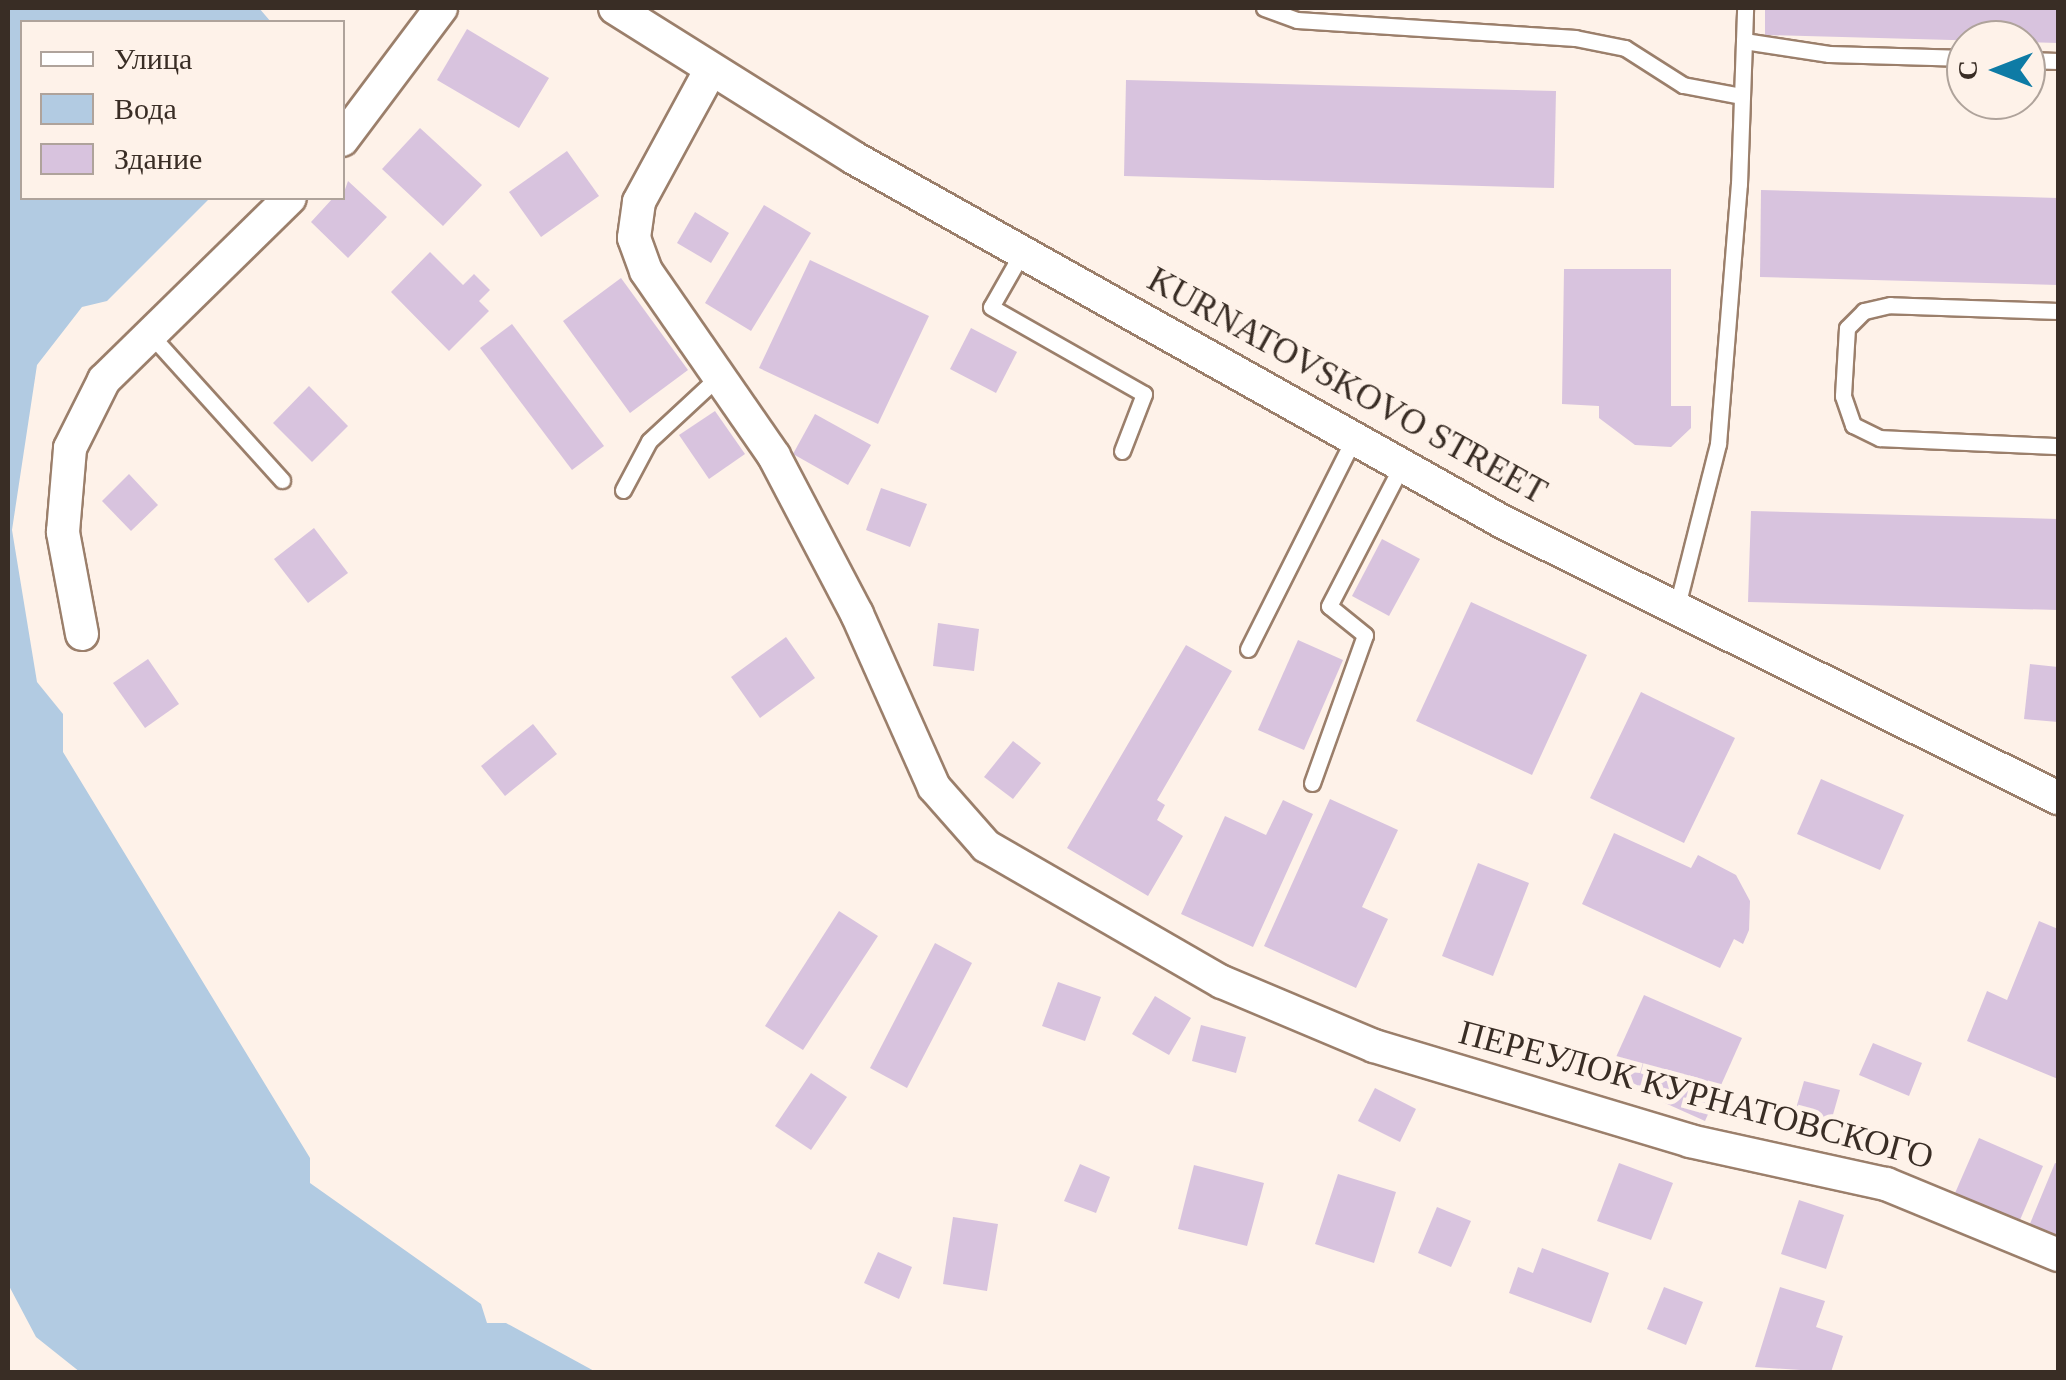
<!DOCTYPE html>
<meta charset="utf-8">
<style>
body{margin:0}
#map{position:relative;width:2066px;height:1380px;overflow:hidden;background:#fef2e9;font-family:"Times New Roman",serif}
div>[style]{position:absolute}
.water>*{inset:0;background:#b2cbe2}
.building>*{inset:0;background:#d8c3de}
.roads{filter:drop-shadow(2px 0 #9b7f6b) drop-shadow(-2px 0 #9b7f6b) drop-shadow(0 2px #9b7f6b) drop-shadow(0 -2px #9b7f6b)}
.lane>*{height:15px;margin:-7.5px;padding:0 7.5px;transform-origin:7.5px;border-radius:7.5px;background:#fff}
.street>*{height:32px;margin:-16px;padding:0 16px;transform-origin:16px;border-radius:16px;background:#fff}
span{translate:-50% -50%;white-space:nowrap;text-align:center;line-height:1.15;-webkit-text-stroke:10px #fef2e9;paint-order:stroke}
.street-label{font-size:35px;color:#392d25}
.frame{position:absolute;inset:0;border:10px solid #392d25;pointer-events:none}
.legend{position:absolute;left:20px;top:20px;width:325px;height:180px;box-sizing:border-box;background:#fef2e9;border:2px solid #afa39b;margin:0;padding:12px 18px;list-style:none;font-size:30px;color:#392d25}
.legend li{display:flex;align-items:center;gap:20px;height:50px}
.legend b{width:50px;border:2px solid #afa39b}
.north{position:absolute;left:1946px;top:20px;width:100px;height:100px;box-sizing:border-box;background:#fef2e9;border:2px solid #afa39b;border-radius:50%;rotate:270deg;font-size:28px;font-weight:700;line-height:40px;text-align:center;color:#392d25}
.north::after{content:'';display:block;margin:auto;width:35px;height:45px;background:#0e7ba5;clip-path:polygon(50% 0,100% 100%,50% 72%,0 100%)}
</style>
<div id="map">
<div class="water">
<div style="clip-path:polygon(8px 8px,259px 8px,271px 22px,22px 22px,22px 198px,210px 198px,107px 301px,82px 307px,37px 365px,12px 530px,37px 682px,63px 714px,63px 752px,310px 1158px,310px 1183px,481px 1304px,487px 1323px,506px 1323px,596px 1372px,80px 1372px,36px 1337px,8px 1284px)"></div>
</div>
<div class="building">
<div style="clip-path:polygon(1765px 8px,2058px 8px,2058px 43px,1765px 35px)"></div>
<div style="clip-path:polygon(467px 29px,549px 78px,519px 128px,437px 80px)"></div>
<div style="clip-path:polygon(1126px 80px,1556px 91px,1554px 188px,1124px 176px)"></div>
<div style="clip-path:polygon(420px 128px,482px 185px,443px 226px,382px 169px)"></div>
<div style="clip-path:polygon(567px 151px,599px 196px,541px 237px,509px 192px)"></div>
<div style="clip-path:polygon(348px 181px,387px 217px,348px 258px,311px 222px,333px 198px,342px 198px)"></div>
<div style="clip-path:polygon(1761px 190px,2058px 198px,2058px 285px,1760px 277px)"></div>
<div style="clip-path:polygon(764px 205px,811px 233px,751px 331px,705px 303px)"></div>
<div style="clip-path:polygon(695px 212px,729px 233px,711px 263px,677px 243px)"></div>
<div style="clip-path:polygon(430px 252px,463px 285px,474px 274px,490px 290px,479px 301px,489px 311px,449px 351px,391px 292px)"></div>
<div style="clip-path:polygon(810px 260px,929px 316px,878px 424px,759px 368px)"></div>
<div style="clip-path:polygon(1564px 269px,1671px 269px,1671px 406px,1691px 406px,1691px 428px,1671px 447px,1635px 445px,1599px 418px,1599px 406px,1562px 404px)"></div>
<div style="clip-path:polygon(621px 278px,688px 370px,630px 413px,563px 321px)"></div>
<div style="clip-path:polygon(512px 324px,604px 446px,572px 470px,480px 348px)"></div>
<div style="clip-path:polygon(971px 328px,1017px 352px,996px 393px,950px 369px)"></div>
<div style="clip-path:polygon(309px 386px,348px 426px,312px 462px,273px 423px)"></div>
<div style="clip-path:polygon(715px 411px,745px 454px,709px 479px,679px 435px)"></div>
<div style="clip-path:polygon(815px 414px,871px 445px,848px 485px,793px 454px)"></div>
<div style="clip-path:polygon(129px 474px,158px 505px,131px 531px,102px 501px)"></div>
<div style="clip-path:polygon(881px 488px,927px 504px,910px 547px,866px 530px)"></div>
<div style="clip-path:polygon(1751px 511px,2058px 519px,2058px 610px,1748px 602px)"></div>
<div style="clip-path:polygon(314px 528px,348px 573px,308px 603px,274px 559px)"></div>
<div style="clip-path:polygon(1382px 539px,1420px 559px,1389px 616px,1352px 596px)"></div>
<div style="clip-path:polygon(1471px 602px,1587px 655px,1532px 775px,1416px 721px)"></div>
<div style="clip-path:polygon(938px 623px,979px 629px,974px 671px,933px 666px)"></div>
<div style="clip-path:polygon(786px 637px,815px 678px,760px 718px,731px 677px)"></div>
<div style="clip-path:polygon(1298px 640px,1343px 660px,1304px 750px,1258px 730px)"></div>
<div style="clip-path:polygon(1186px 645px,1232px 671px,1157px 800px,1165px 805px,1157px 820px,1183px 836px,1148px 896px,1067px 848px)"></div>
<div style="clip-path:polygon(148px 659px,179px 704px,145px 728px,113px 683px)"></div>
<div style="clip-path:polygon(2030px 664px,2058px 667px,2058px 722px,2024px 719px)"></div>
<div style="clip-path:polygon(1641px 692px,1735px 738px,1684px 843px,1590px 798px)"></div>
<div style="clip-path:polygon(533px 724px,557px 754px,505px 796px,481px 766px)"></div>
<div style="clip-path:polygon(1013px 741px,1041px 763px,1013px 799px,984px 777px)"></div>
<div style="clip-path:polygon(1821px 779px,1904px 815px,1880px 870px,1797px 834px)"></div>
<div style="clip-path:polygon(1330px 799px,1398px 830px,1362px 907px,1388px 919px,1356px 988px,1264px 946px)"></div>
<div style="clip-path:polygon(1283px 800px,1313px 814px,1253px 947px,1181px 914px,1225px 816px,1266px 835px)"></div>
<div style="clip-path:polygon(1614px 833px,1691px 868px,1698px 855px,1736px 875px,1750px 901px,1749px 930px,1743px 944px,1734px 939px,1720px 968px,1582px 904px)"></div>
<div style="clip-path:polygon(1478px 863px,1529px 883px,1493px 976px,1442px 956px)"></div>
<div style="clip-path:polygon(839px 911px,878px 936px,803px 1050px,765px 1026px)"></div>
<div style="clip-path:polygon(2039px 921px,2058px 929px,2058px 1079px,1967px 1041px,1987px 991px,2007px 1000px)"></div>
<div style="clip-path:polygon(935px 943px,972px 963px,907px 1088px,870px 1068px)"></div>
<div style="clip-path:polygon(1058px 982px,1101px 997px,1085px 1041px,1042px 1026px)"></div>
<div style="clip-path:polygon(1644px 995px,1742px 1038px,1705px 1121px,1607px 1077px)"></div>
<div style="clip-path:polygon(1155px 996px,1191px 1018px,1169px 1055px,1132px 1034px)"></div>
<div style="clip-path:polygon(1201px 1025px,1246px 1037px,1236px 1073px,1192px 1061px)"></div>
<div style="clip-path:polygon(1873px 1043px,1922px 1063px,1909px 1096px,1859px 1075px)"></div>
<div style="clip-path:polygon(811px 1073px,847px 1097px,811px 1150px,775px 1126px)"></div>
<div style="clip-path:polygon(1804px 1081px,1840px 1090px,1826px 1139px,1790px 1129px)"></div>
<div style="clip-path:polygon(1375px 1088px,1416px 1109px,1400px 1142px,1358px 1121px)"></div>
<div style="clip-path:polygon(1979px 1138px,2043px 1166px,2017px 1227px,1952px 1200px)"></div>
<div style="clip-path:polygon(1619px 1163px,1673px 1183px,1651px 1240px,1597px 1221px)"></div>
<div style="clip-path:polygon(2055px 1163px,2058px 1164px,2058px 1243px,2027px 1231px)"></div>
<div style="clip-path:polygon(1080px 1164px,1110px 1177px,1096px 1213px,1064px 1201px)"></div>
<div style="clip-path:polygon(1194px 1165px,1264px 1183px,1247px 1246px,1178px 1229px)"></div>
<div style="clip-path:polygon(1338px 1174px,1396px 1192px,1374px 1263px,1315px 1244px)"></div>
<div style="clip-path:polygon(1799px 1200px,1844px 1215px,1826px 1269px,1781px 1254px)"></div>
<div style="clip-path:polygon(1437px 1207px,1471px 1221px,1451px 1267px,1418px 1253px)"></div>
<div style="clip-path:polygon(953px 1217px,998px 1224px,987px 1291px,943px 1284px)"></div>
<div style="clip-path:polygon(1542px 1248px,1609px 1273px,1591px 1323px,1509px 1293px,1518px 1267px,1533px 1273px)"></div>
<div style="clip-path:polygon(878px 1252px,912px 1267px,899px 1299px,864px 1283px)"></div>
<div style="clip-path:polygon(1664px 1287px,1703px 1302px,1686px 1345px,1647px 1329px)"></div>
<div style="clip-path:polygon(1780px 1287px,1825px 1301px,1816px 1327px,1843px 1336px,1831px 1372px,1755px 1367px)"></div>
</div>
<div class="roads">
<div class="lane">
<div style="left:1264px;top:8px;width:35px;rotate:20deg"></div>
<div style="left:1297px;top:20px;width:279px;rotate:3.7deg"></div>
<div style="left:1575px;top:38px;width:51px;rotate:11.3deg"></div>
<div style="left:1625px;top:48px;width:69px;rotate:32.5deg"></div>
<div style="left:1683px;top:85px;width:60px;rotate:10.6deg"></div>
<div style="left:1744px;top:41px;width:86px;rotate:8.7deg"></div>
<div style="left:1829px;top:54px;width:137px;rotate:1.7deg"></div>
<div style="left:2026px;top:60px;width:32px;rotate:2deg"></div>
<div style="left:1023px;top:251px;width:64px;rotate:119.7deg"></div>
<div style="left:991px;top:307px;width:176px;rotate:29.6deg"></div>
<div style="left:1144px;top:394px;width:61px;rotate:111.1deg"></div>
<div style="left:2058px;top:311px;width:168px;rotate:-178deg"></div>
<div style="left:1890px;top:305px;width:27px;rotate:167deg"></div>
<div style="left:1864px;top:311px;width:24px;rotate:135deg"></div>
<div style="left:1847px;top:328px;width:68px;rotate:93.4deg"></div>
<div style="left:1843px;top:396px;width:31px;rotate:71deg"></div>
<div style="left:1853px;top:425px;width:30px;rotate:26deg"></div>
<div style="left:1880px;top:438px;width:178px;rotate:2.6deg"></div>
<div style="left:150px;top:334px;width:197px;rotate:47.9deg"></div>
<div style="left:623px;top:490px;width:55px;rotate:-62deg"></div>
<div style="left:649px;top:441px;width:96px;rotate:-42.9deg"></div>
<div style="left:1676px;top:610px;width:171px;rotate:-75.8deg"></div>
<div style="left:1718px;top:444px;width:261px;rotate:-85.4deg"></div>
<div style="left:1739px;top:184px;width:176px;rotate:-88deg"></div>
<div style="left:1248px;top:649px;width:238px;rotate:-63.3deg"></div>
<div style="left:1312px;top:783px;width:157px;rotate:-70.3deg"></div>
<div style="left:1365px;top:635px;width:46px;rotate:-141.1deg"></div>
<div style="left:1329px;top:606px;width:161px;rotate:-62.6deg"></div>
</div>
<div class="street">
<div style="left:615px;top:8px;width:282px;rotate:32.1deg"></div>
<div style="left:854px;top:158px;width:744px;rotate:29.29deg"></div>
<div style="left:1503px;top:522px;width:620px;rotate:26.44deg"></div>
<div style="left:710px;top:71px;width:149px;rotate:118.5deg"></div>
<div style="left:639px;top:202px;width:36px;rotate:98deg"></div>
<div style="left:634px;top:238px;width:35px;rotate:70deg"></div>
<div style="left:646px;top:271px;width:225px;rotate:55.3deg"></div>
<div style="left:774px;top:456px;width:178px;rotate:62.3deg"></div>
<div style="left:857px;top:614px;width:189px;rotate:66deg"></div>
<div style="left:934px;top:787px;width:79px;rotate:48.6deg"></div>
<div style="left:986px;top:846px;width:272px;rotate:30deg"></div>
<div style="left:1222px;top:982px;width:165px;rotate:22.8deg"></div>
<div style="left:1374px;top:1046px;width:330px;rotate:16.7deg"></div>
<div style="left:1690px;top:1141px;width:201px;rotate:12.4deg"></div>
<div style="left:1886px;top:1184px;width:186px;rotate:22.4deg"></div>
<div style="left:342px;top:140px;width:165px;rotate:-53.1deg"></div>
<div style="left:82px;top:634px;width:104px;rotate:-100.6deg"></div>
<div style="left:63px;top:532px;width:84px;rotate:-85.2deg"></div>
<div style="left:70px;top:448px;width:76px;rotate:-63.4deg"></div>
<div style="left:104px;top:380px;width:260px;rotate:-44.4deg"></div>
</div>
</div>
<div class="street-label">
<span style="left:1347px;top:386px;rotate:29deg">KURNATOVSKOVO STREET</span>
<span style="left:1696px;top:1095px;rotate:15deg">ПЕРЕУЛОК КУРНАТОВСКОГО</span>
</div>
<div class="frame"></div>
<ul class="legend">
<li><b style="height:12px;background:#fff"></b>Улица</li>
<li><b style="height:28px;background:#b2cbe2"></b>Вода</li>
<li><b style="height:28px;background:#d8c3de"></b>Здание</li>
</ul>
<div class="north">С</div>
</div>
